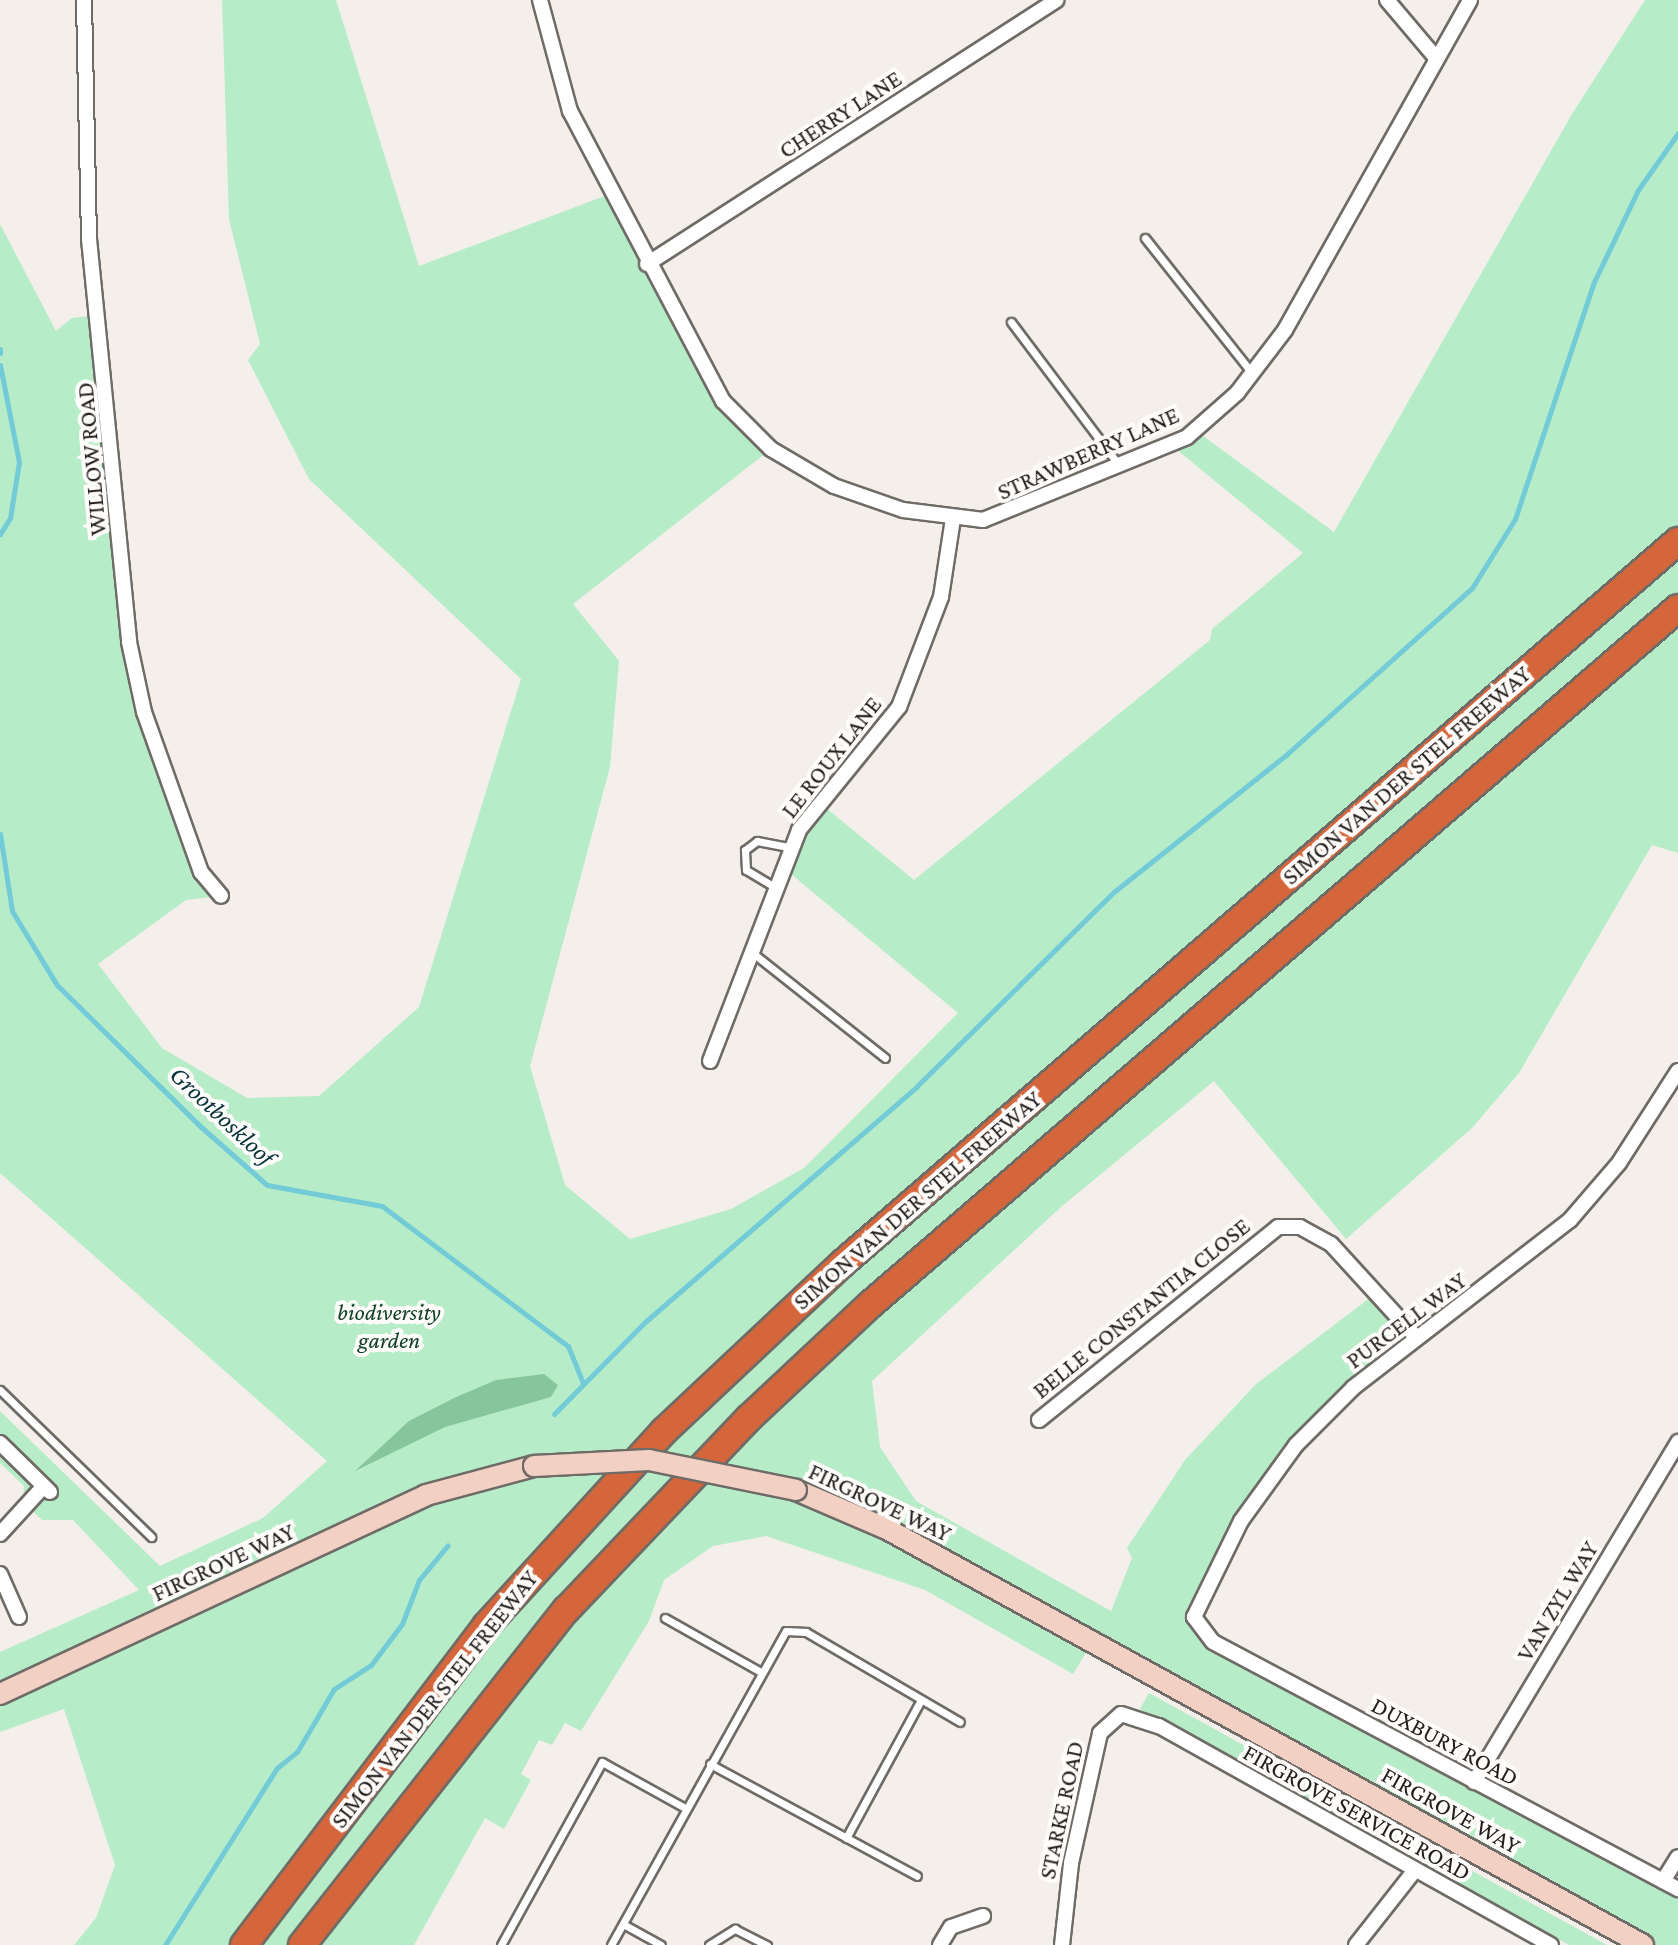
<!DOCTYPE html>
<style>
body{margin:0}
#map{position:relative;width:1678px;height:1945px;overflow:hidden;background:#f4efea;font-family:"Crimson Pro",serif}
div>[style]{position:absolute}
.green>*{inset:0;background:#b7ecc8}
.forest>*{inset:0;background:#87c59c}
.stream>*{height:5px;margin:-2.5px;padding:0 2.5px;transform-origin:2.5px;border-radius:2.5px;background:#72cbd6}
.roads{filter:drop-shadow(2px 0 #6f6b66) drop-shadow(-2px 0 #6f6b66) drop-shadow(0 2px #6f6b66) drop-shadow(0 -2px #6f6b66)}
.lane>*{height:7px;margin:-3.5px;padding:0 3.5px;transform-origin:3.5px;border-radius:3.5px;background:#fff}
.street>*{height:14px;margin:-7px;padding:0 7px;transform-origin:7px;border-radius:7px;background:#fff}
.secondary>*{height:20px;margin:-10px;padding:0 10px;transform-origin:10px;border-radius:10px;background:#f2d1c4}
.highway>*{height:26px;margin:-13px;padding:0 13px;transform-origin:13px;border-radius:13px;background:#d5653b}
.bridges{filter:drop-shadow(2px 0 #6f6b66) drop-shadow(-2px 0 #6f6b66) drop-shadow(0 2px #6f6b66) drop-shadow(0 -2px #6f6b66)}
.secondary-bridge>*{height:20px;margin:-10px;padding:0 10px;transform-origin:10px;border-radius:10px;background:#f2d1c4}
span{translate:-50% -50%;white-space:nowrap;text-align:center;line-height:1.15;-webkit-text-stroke:8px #fffdfb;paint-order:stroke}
.street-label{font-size:24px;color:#201f1d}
.park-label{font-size:24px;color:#104025;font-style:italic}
.water-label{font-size:26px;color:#09353a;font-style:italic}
</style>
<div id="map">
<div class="green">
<div style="clip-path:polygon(222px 0,336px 0,419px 266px,610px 194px,698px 363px,771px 449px,573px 604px,619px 661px,610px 767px,530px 1066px,565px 1185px,630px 1239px,731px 1209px,804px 1168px,958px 1013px,785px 869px,820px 803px,914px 880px,1210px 640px,1212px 629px,1303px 553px,1171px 445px,1195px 430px,1334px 532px,1572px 114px,1645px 0,1678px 0,1678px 853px,1652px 845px,1519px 1073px,1472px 1128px,1346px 1239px,1214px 1081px,1061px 1207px,872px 1381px,880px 1447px,916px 1501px,1111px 1611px,1132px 1558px,1127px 1548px,1185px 1460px,1256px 1384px,1379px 1291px,1416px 1337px,1353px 1388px,1264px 1486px,1197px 1627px,1678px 1889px,1678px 1945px,1643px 1945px,1092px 1643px,1073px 1674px,925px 1590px,766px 1536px,713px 1546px,664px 1580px,649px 1621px,581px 1731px,565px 1723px,552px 1745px,539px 1740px,521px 1774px,531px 1780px,504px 1829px,485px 1818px,414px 1945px,74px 1945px,96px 1918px,115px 1865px,64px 1709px,0 1732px,0 1652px,139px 1590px,73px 1520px,42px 1520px,23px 1502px,24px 1486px,0 1463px,0 1411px,160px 1566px,263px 1518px,327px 1461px,0 1173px,0 224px,56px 331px,72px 318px,99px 315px,129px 642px,201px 872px,221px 896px,186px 900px,98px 964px,162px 1048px,247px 1098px,319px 1096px,419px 1007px,521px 679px,309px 479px,248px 360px,260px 344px,229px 219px)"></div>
<div style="clip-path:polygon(1149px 1693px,1607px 1945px,1569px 1945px,1140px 1709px)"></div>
</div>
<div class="forest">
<div style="clip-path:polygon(544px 1374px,558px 1385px,551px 1397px,445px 1427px,355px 1471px,409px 1421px,454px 1398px,496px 1380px)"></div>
</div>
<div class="stream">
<div style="left:0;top:349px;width:4px;rotate:90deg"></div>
<div style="left:0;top:365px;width:99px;rotate:78.9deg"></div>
<div style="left:19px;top:462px;width:57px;rotate:99.1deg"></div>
<div style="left:10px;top:518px;width:19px;rotate:122deg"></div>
<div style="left:0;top:834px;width:78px;rotate:81.1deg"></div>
<div style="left:12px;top:911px;width:87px;rotate:58.7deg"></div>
<div style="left:57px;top:985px;width:201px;rotate:44.6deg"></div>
<div style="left:200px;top:1126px;width:89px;rotate:41.4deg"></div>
<div style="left:267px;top:1185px;width:117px;rotate:10.3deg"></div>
<div style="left:382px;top:1206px;width:233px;rotate:37deg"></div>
<div style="left:568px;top:1346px;width:40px;rotate:68deg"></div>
<div style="left:554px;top:1414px;width:129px;rotate:-45.3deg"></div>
<div style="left:645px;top:1322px;width:360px;rotate:-40.9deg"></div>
<div style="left:917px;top:1086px;width:278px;rotate:-44.6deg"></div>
<div style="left:1115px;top:891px;width:220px;rotate:-38.5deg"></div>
<div style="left:1287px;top:754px;width:249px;rotate:-41.9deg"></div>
<div style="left:1472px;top:588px;width:81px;rotate:-58.1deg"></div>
<div style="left:1515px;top:519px;width:248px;rotate:-71.6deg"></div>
<div style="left:1593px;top:284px;width:104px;rotate:-64.4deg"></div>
<div style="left:1638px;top:190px;width:70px;rotate:-54.9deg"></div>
<div style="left:165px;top:1945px;width:209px;rotate:-57.7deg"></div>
<div style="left:277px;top:1768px;width:26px;rotate:-39deg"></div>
<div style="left:297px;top:1752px;width:73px;rotate:-59.6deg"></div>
<div style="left:334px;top:1689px;width:44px;rotate:-33deg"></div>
<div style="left:371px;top:1665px;width:51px;rotate:-52.9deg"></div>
<div style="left:402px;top:1624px;width:47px;rotate:-68.9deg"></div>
<div style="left:419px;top:1580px;width:45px;rotate:-50.4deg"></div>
</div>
<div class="roads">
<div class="lane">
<div style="left:1145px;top:238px;width:172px;rotate:51.6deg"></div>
<div style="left:1011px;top:322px;width:178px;rotate:53deg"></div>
<div style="left:778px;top:889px;width:37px;rotate:-149deg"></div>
<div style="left:746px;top:870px;width:20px;rotate:-93deg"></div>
<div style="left:745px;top:850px;width:15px;rotate:-37deg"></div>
<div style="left:757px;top:841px;width:37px;rotate:11deg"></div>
<div style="left:754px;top:954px;width:167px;rotate:38.4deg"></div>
<div style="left:0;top:1390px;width:211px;rotate:44.2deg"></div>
<div style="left:665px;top:1618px;width:110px;rotate:29.4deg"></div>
<div style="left:710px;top:1764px;width:235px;rotate:28.4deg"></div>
<div style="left:846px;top:1838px;width:157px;rotate:-61.5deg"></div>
<div style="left:623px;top:1924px;width:43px;rotate:28.9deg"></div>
<div style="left:501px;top:1945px;width:209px;rotate:-61.1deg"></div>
<div style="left:602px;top:1762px;width:95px;rotate:29deg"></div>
<div style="left:611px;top:1945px;width:359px;rotate:-60.9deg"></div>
<div style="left:786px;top:1631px;width:20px;rotate:3deg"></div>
<div style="left:806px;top:1632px;width:178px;rotate:30.3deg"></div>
<div style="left:709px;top:1945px;width:31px;rotate:-32deg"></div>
<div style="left:735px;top:1929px;width:36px;rotate:27deg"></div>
</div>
<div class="street">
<div style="left:84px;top:0;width:239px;rotate:88.8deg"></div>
<div style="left:89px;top:239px;width:405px;rotate:84.3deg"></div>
<div style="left:129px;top:642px;width:72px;rotate:77.9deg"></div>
<div style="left:144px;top:712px;width:170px;rotate:70.4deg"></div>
<div style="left:201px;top:872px;width:31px;rotate:50deg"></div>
<div style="left:540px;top:0;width:115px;rotate:74.9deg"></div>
<div style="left:570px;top:111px;width:328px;rotate:62.2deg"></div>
<div style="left:723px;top:401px;width:68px;rotate:45deg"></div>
<div style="left:771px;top:449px;width:73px;rotate:30.4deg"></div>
<div style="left:834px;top:486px;width:73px;rotate:19.2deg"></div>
<div style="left:903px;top:510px;width:81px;rotate:7.1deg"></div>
<div style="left:983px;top:520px;width:220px;rotate:-22.1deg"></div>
<div style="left:1187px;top:437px;width:67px;rotate:-41.3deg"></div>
<div style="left:1237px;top:393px;width:79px;rotate:-52.7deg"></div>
<div style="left:1285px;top:330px;width:378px;rotate:-60.7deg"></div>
<div style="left:1387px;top:0;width:76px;rotate:49.8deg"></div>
<div style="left:647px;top:264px;width:487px;rotate:-32.8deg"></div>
<div style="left:710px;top:1061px;width:248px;rotate:-68.9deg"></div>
<div style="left:799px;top:830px;width:159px;rotate:-50.9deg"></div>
<div style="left:899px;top:707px;width:118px;rotate:-69.1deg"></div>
<div style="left:941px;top:597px;width:79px;rotate:-81.3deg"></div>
<div style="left:1678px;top:1071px;width:109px;rotate:122.7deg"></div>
<div style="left:1619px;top:1163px;width:75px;rotate:130.7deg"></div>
<div style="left:1570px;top:1220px;width:274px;rotate:142.3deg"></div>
<div style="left:1353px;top:1388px;width:81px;rotate:135deg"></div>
<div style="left:1296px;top:1445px;width:94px;rotate:125.9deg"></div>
<div style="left:1241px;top:1521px;width:107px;rotate:116.1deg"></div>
<div style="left:1194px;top:1617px;width:31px;rotate:53deg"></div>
<div style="left:1213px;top:1642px;width:527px;rotate:27.98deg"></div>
<div style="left:1039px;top:1420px;width:307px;rotate:-38.9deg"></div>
<div style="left:1278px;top:1227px;width:22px"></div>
<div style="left:1300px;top:1227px;width:35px;rotate:29deg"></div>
<div style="left:1331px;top:1244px;width:126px;rotate:47.6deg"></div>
<div style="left:0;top:1443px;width:70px;rotate:44.4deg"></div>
<div style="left:0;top:1534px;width:65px;rotate:-47.5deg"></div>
<div style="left:0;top:1574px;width:47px;rotate:66.2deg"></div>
<div style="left:1474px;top:1782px;width:397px;rotate:-59deg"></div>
<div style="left:1663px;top:1881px;width:28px;rotate:-58deg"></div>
<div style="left:940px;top:1945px;width:21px;rotate:-59deg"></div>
<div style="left:951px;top:1927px;width:34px;rotate:-19deg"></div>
<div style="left:1062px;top:1945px;width:82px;rotate:-83.7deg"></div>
<div style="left:1071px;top:1863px;width:133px;rotate:-77.4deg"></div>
<div style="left:1100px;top:1733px;width:28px;rotate:-42deg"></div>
<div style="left:1121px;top:1714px;width:40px;rotate:18deg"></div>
<div style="left:1159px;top:1726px;width:449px;rotate:29.2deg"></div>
<div style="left:1356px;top:1945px;width:95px;rotate:-51.8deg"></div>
</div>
<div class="secondary">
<div style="left:796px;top:1490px;width:99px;rotate:23.2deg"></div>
<div style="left:887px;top:1529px;width:863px;rotate:28.82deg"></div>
<div style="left:0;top:1694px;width:470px;rotate:-25deg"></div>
<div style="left:426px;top:1495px;width:112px;rotate:-15deg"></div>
</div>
<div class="highway">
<div style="left:244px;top:1945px;width:400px;rotate:-52.8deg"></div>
<div style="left:486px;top:1626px;width:264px;rotate:-47.6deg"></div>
<div style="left:664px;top:1431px;width:245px;rotate:-43.2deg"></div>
<div style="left:843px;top:1263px;width:1104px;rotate:-40.85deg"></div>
<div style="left:302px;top:1945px;width:427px;rotate:-51.8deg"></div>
<div style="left:566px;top:1610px;width:265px;rotate:-46.4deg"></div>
<div style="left:749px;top:1418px;width:168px;rotate:-43.1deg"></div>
<div style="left:872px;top:1303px;width:1064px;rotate:-40.77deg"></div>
</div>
</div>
<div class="bridges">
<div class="secondary-bridge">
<div style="left:534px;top:1466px;width:115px;rotate:-3deg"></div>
<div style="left:649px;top:1460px;width:150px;rotate:11.5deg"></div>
</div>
</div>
<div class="street-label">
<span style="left:840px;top:114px;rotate:-33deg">CHERRY LANE</span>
<span style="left:1088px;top:453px;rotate:-24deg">STRAWBERRY LANE</span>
<span style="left:91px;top:459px;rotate:-95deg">WILLOW ROAD</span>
<span style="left:831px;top:757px;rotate:-52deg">LE ROUX LANE</span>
<span style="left:1406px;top:775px;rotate:-41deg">SIMON VAN DER STEL FREEWAY</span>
<span style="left:917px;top:1200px;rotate:-41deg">SIMON VAN DER STEL FREEWAY</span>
<span style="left:1141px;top:1308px;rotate:-39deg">BELLE CONSTANTIA CLOSE</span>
<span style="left:1406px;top:1320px;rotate:-37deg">PURCELL WAY</span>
<span style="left:880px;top:1502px;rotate:25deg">FIRGROVE WAY</span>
<span style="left:223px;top:1562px;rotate:-25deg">FIRGROVE WAY</span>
<span style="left:1557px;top:1601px;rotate:-59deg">VAN ZYL WAY</span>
<span style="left:434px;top:1699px;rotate:-52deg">SIMON VAN DER STEL FREEWAY</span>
<span style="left:1445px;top:1741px;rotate:28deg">DUXBURY ROAD</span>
<span style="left:1061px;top:1810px;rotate:-78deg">STARKE ROAD</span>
<span style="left:1451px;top:1810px;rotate:29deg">FIRGROVE WAY</span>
<span style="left:1357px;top:1812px;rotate:29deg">FIRGROVE SERVICE ROAD</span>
</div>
<div class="park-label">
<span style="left:389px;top:1326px">biodiversity<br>garden</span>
</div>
<div class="water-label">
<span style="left:222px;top:1116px;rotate:43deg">Grootboskloof</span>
</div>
</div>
